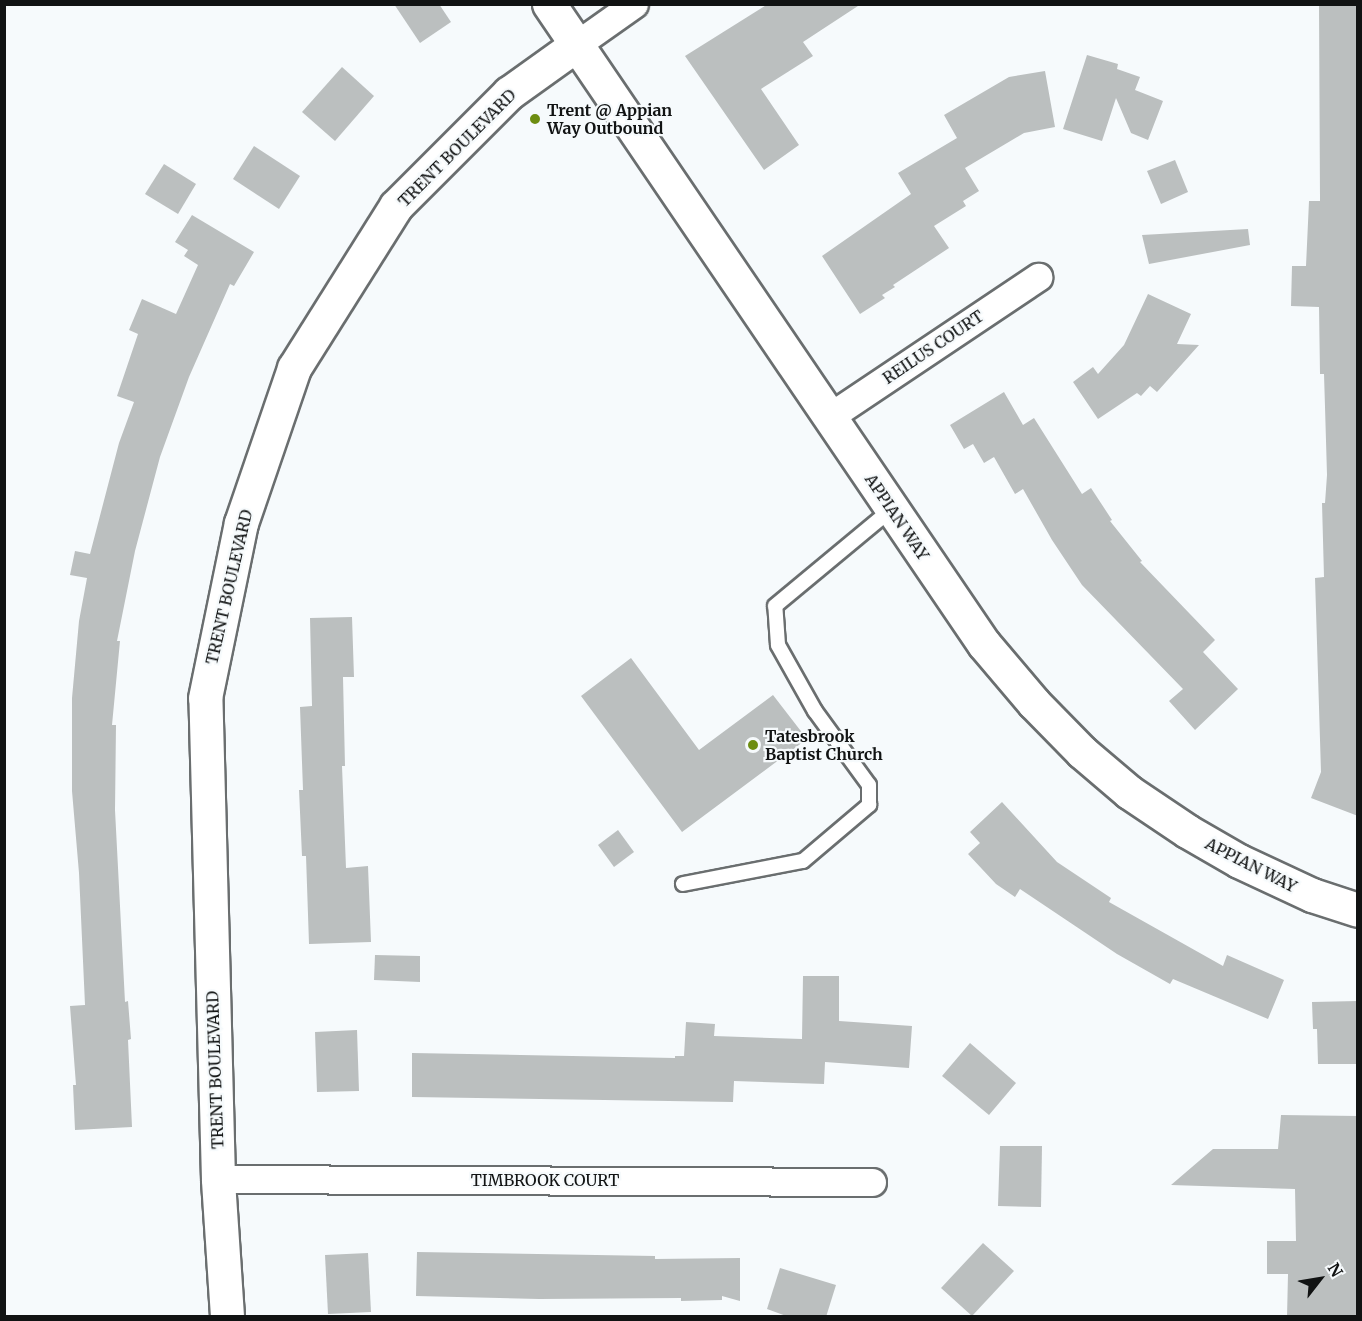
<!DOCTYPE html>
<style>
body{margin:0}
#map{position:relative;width:1362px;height:1321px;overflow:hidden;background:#f6fafc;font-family:Merriweather,serif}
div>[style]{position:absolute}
.building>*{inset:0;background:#bbbfbf}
.roads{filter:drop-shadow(2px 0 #6a6e6f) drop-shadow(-2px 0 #6a6e6f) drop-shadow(0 2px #6a6e6f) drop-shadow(0 -2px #6a6e6f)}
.service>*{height:14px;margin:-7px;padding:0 7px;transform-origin:7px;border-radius:7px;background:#fff}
.minor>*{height:27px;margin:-13.5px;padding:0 13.5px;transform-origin:13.5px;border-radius:13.5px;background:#fff}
.tertiary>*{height:33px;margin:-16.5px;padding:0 16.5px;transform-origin:16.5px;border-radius:16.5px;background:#fff}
.dots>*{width:16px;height:16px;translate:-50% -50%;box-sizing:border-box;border:3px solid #f6fafc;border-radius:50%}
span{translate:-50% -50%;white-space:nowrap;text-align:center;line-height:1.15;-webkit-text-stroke:4.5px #f6fafc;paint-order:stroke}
.poi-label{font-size:16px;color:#111313;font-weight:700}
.left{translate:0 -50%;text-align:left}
.street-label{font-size:16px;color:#111313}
.frame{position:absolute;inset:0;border:6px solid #111313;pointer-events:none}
.north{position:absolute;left:1290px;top:1249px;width:60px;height:60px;-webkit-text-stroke:4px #f6fafc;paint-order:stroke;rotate:59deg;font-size:16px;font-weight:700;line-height:24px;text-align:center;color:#111313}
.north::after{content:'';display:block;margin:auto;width:21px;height:27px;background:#111313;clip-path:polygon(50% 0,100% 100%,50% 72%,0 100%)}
</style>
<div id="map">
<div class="building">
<div style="clip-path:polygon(394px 4px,439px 4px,451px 22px,420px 43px)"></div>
<div style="clip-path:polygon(768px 4px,861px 4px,803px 42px,813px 56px,761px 89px,799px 145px,764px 170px,685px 56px)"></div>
<div style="clip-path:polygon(1319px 4px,1358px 4px,1358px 816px,1311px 798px,1321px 772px,1315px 578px,1324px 577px,1322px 503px,1325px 503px,1327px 475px,1325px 407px,1324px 374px,1320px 374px,1319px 307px,1291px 306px,1292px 266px,1306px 266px,1309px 201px,1320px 201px)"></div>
<div style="clip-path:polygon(1087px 55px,1118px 64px,1117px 69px,1140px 77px,1135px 90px,1163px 101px,1148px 140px,1131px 133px,1116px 98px,1102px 141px,1063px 129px)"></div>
<div style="clip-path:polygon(342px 67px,374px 96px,335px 141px,302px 112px)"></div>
<div style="clip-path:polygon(1045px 71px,1055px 127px,1024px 133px,965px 168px,979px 191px,963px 201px,966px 206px,934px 226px,949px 248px,893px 285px,895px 287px,882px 295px,885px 298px,860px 314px,822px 256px,911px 194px,898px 173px,957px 138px,944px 115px,1009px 77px)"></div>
<div style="clip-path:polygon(254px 146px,300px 176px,279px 209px,233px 179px)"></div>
<div style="clip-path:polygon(1175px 160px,1188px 192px,1161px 204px,1147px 171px)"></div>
<div style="clip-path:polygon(164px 164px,196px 184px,178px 214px,145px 194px)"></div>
<div style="clip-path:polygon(192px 215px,254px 252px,234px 286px,230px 284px,189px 377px,160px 457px,135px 551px,117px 641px,120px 641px,112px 725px,116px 725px,115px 810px,125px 1002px,128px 1001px,131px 1039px,128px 1040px,132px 1127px,75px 1130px,73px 1085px,76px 1085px,70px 1006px,85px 1005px,79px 873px,72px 791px,72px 698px,79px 621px,87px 578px,70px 575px,75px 551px,90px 554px,119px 443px,134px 402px,117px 396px,138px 334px,129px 330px,142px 299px,176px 314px,198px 265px,184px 256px,188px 250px,175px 242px)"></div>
<div style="clip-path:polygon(1248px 229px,1250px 245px,1149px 264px,1142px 235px)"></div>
<div style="clip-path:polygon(1148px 294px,1191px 314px,1177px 344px,1199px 345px,1157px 392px,1150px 386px,1141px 396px,1137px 393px,1098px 419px,1073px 382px,1093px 367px,1098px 374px,1124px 345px)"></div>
<div style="clip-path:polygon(1004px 392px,1023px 425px,1034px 418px,1082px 494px,1091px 488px,1112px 520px,1110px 521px,1142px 561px,1140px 562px,1215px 640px,1203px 652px,1238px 689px,1195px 730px,1169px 701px,1183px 689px,1082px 585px,1052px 540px,1023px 489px,1015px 494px,994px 457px,984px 463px,973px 444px,964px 449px,950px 425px)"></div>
<div style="clip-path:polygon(352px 617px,354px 677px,343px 677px,345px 766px,342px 766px,346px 868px,368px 866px,371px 942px,309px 944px,306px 856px,302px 856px,299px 790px,303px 790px,300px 707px,312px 706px,310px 618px)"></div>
<div style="clip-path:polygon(631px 658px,699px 750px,773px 695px,807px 739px,682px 832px,581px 696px)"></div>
<div style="clip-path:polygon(1002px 802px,1057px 862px,1111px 898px,1109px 902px,1223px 966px,1227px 955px,1284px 980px,1268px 1019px,1173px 979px,1170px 984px,1117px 954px,1020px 889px,1015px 897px,996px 884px,968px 854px,980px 843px,970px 832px)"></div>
<div style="clip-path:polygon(618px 830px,634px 852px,614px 867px,598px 845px)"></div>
<div style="clip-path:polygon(375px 955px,420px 956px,420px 982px,374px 980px)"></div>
<div style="clip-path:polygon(803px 976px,839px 976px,839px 1021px,912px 1026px,909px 1068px,825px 1062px,824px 1084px,734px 1081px,733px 1102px,412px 1097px,412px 1053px,675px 1058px,675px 1056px,684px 1056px,686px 1022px,715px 1024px,714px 1036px,802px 1039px)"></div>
<div style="clip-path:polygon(1358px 1001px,1358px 1064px,1318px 1064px,1317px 1029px,1313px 1029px,1312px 1002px)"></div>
<div style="clip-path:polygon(357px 1030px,359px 1091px,317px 1092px,315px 1032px)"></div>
<div style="clip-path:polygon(970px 1043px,1016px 1083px,989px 1115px,942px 1076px)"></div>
<div style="clip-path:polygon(1281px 1115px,1358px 1116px,1358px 1317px,1287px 1317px,1288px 1274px,1267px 1274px,1267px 1241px,1296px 1241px,1295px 1189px,1171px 1185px,1213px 1149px,1278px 1149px)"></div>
<div style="clip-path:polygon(1000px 1146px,1042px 1146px,1041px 1207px,998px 1206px)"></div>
<div style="clip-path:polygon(983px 1243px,1014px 1271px,972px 1316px,941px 1288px)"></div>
<div style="clip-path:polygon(417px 1252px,655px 1256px,655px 1259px,740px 1258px,740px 1301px,722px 1296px,722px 1300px,681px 1301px,681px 1298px,539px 1299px,416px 1296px)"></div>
<div style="clip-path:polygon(368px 1253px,371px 1312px,328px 1314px,325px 1255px)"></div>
<div style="clip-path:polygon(780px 1268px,836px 1285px,826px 1317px,789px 1317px,767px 1309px)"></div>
</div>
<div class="roads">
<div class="service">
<div style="left:683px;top:884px;width:122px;rotate:-10.9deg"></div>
<div style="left:803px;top:861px;width:87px;rotate:-40.3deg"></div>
<div style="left:869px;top:805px;width:20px;rotate:-90deg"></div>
<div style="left:869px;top:785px;width:92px;rotate:-126.1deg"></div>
<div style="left:815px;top:711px;width:76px;rotate:-119.3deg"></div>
<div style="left:778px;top:645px;width:39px;rotate:-94deg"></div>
<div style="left:775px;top:606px;width:152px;rotate:-39.7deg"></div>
</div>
<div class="minor">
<div style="left:576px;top:45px;width:71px;rotate:-35.3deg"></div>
<div style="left:829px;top:417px;width:252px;rotate:-33.8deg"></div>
<div style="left:218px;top:1179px;width:654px;rotate:0.26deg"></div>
</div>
<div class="tertiary">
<div style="left:549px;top:4px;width:774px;rotate:55.8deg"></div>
<div style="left:984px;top:644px;width:77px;rotate:49.7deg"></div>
<div style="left:1034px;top:703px;width:69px;rotate:45.6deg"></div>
<div style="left:1082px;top:752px;width:62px;rotate:40.4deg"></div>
<div style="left:1129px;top:792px;width:70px;rotate:33.9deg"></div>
<div style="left:1187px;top:831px;width:60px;rotate:30deg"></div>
<div style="left:1239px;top:861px;width:81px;rotate:25deg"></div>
<div style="left:1312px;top:895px;width:48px;rotate:18.1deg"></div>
<div style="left:227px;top:1316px;width:137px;rotate:-93.8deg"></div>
<div style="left:218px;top:1179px;width:481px;rotate:-91.5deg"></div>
<div style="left:205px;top:698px;width:179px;rotate:-78.4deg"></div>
<div style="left:241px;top:523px;width:164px;rotate:-71.1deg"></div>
<div style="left:294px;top:368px;width:191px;rotate:-57.8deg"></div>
<div style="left:396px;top:206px;width:160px;rotate:-45deg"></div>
<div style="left:509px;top:93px;width:82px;rotate:-35.6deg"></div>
</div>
</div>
<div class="dots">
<div style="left:535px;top:119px;background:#6d8d11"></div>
<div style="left:753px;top:745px;background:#6d8d11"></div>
</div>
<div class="poi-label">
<span class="left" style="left:547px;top:119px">Trent @ Appian<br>Way Outbound</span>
<span class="left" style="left:765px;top:745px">Tatesbrook<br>Baptist Church</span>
</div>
<div class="street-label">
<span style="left:457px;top:148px;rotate:-45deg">TRENT BOULEVARD</span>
<span style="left:933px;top:347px;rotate:-34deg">REILUS COURT</span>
<span style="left:897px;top:517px;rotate:56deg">APPIAN WAY</span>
<span style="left:229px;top:587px;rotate:-77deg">TRENT BOULEVARD</span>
<span style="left:1251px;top:865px;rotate:27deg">APPIAN WAY</span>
<span style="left:215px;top:1070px;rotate:-92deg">TRENT BOULEVARD</span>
<span style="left:545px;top:1180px">TIMBROOK COURT</span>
</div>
<div class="frame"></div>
<div class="north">N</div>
</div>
